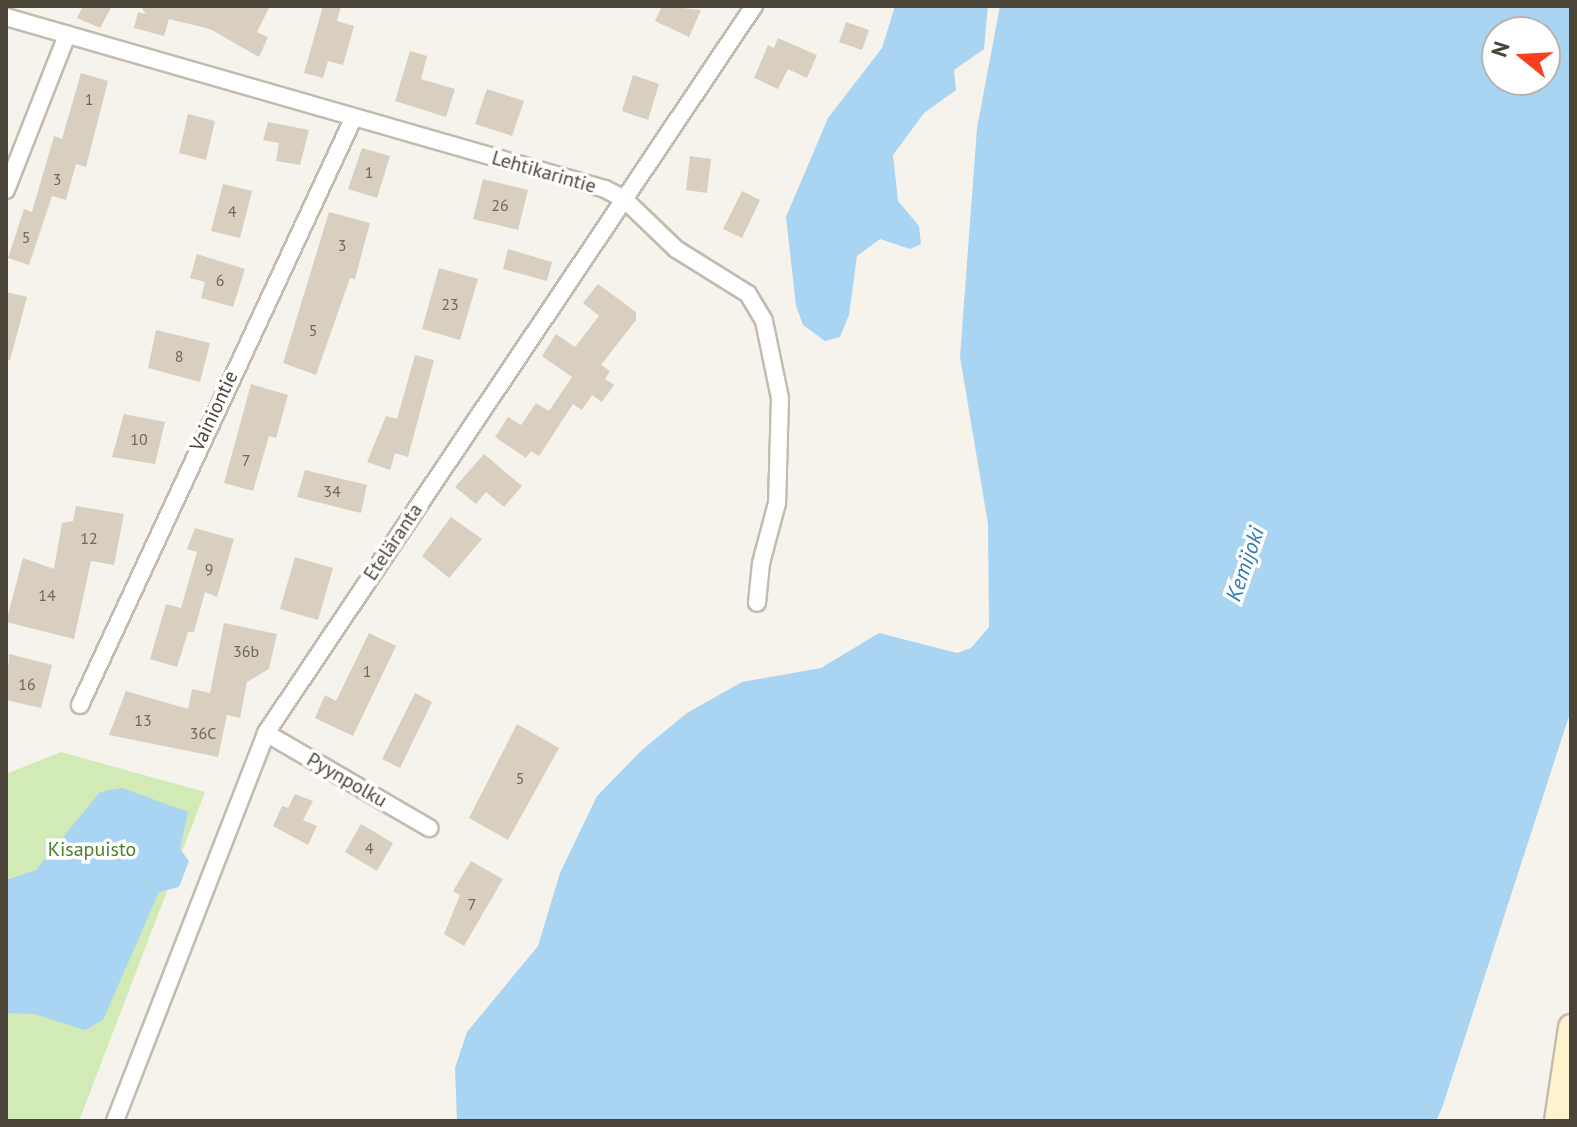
<!DOCTYPE html>
<meta charset="utf-8">
<style>
body{margin:0}
#map{position:relative;width:1577px;height:1127px;overflow:hidden;background:#f6f3ec;font-family:"PT Sans",sans-serif}
div>[style]{position:absolute}
.green>*{inset:0;background:#d2eab5}
.water>*{inset:0;background:#a9d4f2}
.building>*{inset:0;background:#d8cfc1}
.roads{filter:drop-shadow(2px 0 #c2bbae) drop-shadow(-2px 0 #c2bbae) drop-shadow(0 2px #c2bbae) drop-shadow(0 -2px #c2bbae)}
.street>*{height:16px;margin:-8px;padding:0 8px;transform-origin:8px;border-radius:8px;background:#fff}
.secondary>*{height:24px;margin:-12px;padding:0 12px;transform-origin:12px;border-radius:12px;background:#fff3cd}
span{translate:-50% -50%;white-space:nowrap;text-align:center;line-height:1.15;-webkit-text-stroke:7px #fff;paint-order:stroke}
.number-label{font-size:16px;color:#6e675b}
.number-label span{-webkit-text-stroke-width:0}
.street-label{font-size:20px;color:#4b4439}
.park-label{font-size:20px;color:#4a7f2a}
.water-label{font-size:22px;color:#2e7ab2;font-style:italic}
.frame{position:absolute;inset:0;border:8px solid #4b4439;pointer-events:none}
.north{position:absolute;left:1481px;top:16px;width:80px;height:80px;box-sizing:border-box;background:#fff;border:2px solid #b7b4b0;border-radius:50%;rotate:288deg;font-size:22px;font-weight:700;line-height:32px;text-align:center;color:#4b4439}
.north::after{content:'';display:block;margin:auto;width:28px;height:36px;background:#fc3f1d;clip-path:polygon(50% 0,100% 100%,50% 72%,0 100%)}
</style>
<div id="map">
<div class="green">
<div style="clip-path:polygon(61px 752px,205px 792px,79px 1121px,6px 1121px,6px 774px)"></div>
</div>
<div class="water">
<div style="clip-path:polygon(895px 6px,988px 6px,984px 49px,954px 70px,956px 90px,924px 113px,893px 155px,898px 201px,919px 226px,921px 244px,910px 249px,880px 239px,857px 256px,849px 315px,840px 337px,825px 341px,803px 325px,796px 306px,786px 217px,828px 118px,882px 48px)"></div>
<div style="clip-path:polygon(evenodd,1000px 6px,1571px 6px,1571px 710px,1442px 1108px,1436px 1121px,457px 1121px,455px 1068px,467px 1032px,538px 946px,560px 873px,597px 796px,642px 750px,687px 713px,742px 682px,821px 668px,879px 633px,957px 653px,971px 648px,989px 627px,988px 524px,960px 357px,977px 128px,1000px 6px,1497px 32px,1545px 32px,1545px 80px,1497px 80px,1497px 32px)"></div>
<div style="clip-path:polygon(122px 788px,188px 812px,180px 849px,189px 861px,179px 887px,159px 892px,103px 1020px,85px 1030px,34px 1014px,6px 1013px,6px 880px,36px 870px,100px 792px)"></div>
</div>
<div class="building">
<div style="clip-path:polygon(83px 6px,112px 6px,100px 28px,77px 18px)"></div>
<div style="clip-path:polygon(140px 6px,270px 6px,257px 32px,268px 37px,259px 57px,210px 29px,169px 19px,164px 36px,134px 28px,138px 12px,146px 14px)"></div>
<div style="clip-path:polygon(323px 6px,341px 6px,337px 21px,354px 26px,343px 65px,328px 61px,323px 78px,304px 73px)"></div>
<div style="clip-path:polygon(662px 6px,701px 10px,689px 37px,655px 21px)"></div>
<div style="clip-path:polygon(846px 22px,869px 30px,862px 50px,839px 42px)"></div>
<div style="clip-path:polygon(778px 38px,817px 55px,807px 78px,788px 69px,778px 89px,754px 78px,768px 45px,774px 48px)"></div>
<div style="clip-path:polygon(410px 51px,427px 56px,421px 79px,455px 89px,446px 117px,395px 101px)"></div>
<div style="clip-path:polygon(81px 73px,108px 81px,86px 167px,76px 164px,66px 200px,52px 196px,29px 265px,8px 258px,24px 209px,32px 212px,54px 136px,62px 139px)"></div>
<div style="clip-path:polygon(633px 75px,659px 84px,648px 120px,622px 111px)"></div>
<div style="clip-path:polygon(487px 89px,524px 101px,512px 136px,475px 124px)"></div>
<div style="clip-path:polygon(188px 114px,215px 121px,206px 160px,179px 153px)"></div>
<div style="clip-path:polygon(268px 122px,309px 130px,300px 165px,276px 161px,279px 143px,263px 140px)"></div>
<div style="clip-path:polygon(362px 148px,390px 156px,377px 198px,348px 189px)"></div>
<div style="clip-path:polygon(690px 156px,711px 159px,707px 193px,686px 190px)"></div>
<div style="clip-path:polygon(483px 179px,528px 190px,518px 230px,473px 219px)"></div>
<div style="clip-path:polygon(223px 184px,252px 191px,240px 238px,211px 231px)"></div>
<div style="clip-path:polygon(742px 191px,760px 200px,742px 238px,723px 229px)"></div>
<div style="clip-path:polygon(329px 212px,370px 223px,355px 279px,350px 278px,316px 375px,283px 363px)"></div>
<div style="clip-path:polygon(508px 249px,552px 262px,547px 281px,503px 269px)"></div>
<div style="clip-path:polygon(197px 254px,245px 269px,233px 307px,201px 298px,205px 282px,190px 278px)"></div>
<div style="clip-path:polygon(439px 268px,478px 279px,460px 340px,422px 329px)"></div>
<div style="clip-path:polygon(598px 284px,636px 312px,636px 320px,601px 365px,610px 371px,605px 379px,614px 385px,602px 402px,592px 395px,582px 410px,573px 404px,539px 456px,531px 451px,526px 458px,495px 437px,508px 417px,521px 425px,536px 403px,549px 411px,572px 377px,542px 356px,556px 334px,575px 347px,599px 316px,583px 303px)"></div>
<div style="clip-path:polygon(6px 292px,27px 297px,10px 360px,6px 359px)"></div>
<div style="clip-path:polygon(156px 330px,210px 343px,200px 382px,148px 368px)"></div>
<div style="clip-path:polygon(415px 355px,434px 360px,408px 457px,395px 453px,390px 470px,367px 462px,386px 416px,397px 419px)"></div>
<div style="clip-path:polygon(251px 384px,288px 395px,276px 438px,269px 436px,253px 491px,224px 483px)"></div>
<div style="clip-path:polygon(124px 414px,165px 422px,155px 464px,112px 457px)"></div>
<div style="clip-path:polygon(484px 454px,522px 486px,504px 507px,486px 492px,476px 504px,455px 487px)"></div>
<div style="clip-path:polygon(305px 470px,367px 485px,361px 513px,297px 497px)"></div>
<div style="clip-path:polygon(76px 506px,124px 514px,114px 565px,91px 561px,74px 639px,6px 622px,23px 558px,54px 569px,62px 523px,73px 521px)"></div>
<div style="clip-path:polygon(451px 517px,482px 539px,449px 578px,422px 556px)"></div>
<div style="clip-path:polygon(195px 528px,234px 539px,217px 597px,205px 592px,194px 632px,188px 632px,177px 667px,150px 659px,166px 604px,181px 608px,197px 552px,187px 549px)"></div>
<div style="clip-path:polygon(295px 557px,333px 568px,318px 620px,280px 609px)"></div>
<div style="clip-path:polygon(224px 623px,277px 634px,269px 669px,247px 682px,240px 718px,227px 715px,218px 757px,109px 735px,126px 691px,188px 709px,192px 689px,210px 693px)"></div>
<div style="clip-path:polygon(369px 633px,396px 646px,353px 736px,315px 718px,325px 695px,336px 701px)"></div>
<div style="clip-path:polygon(9px 654px,52px 665px,41px 708px,6px 700px)"></div>
<div style="clip-path:polygon(415px 693px,432px 702px,400px 768px,382px 759px)"></div>
<div style="clip-path:polygon(517px 724px,559px 748px,508px 840px,469px 818px)"></div>
<div style="clip-path:polygon(295px 794px,313px 801px,303px 820px,317px 826px,308px 845px,273px 826px,282px 806px,288px 808px)"></div>
<div style="clip-path:polygon(361px 824px,393px 843px,377px 871px,345px 852px)"></div>
<div style="clip-path:polygon(471px 861px,503px 879px,464px 946px,444px 934px,460px 895px,453px 891px)"></div>
</div>
<div class="roads">
<div class="street">
<div style="left:6px;top:17px;width:623px;rotate:16.02deg"></div>
<div style="left:605px;top:189px;width:20px;rotate:27deg"></div>
<div style="left:623px;top:198px;width:74px;rotate:43.9deg"></div>
<div style="left:676px;top:249px;width:85px;rotate:32deg"></div>
<div style="left:748px;top:294px;width:31px;rotate:59deg"></div>
<div style="left:764px;top:321px;width:79px;rotate:78.3deg"></div>
<div style="left:780px;top:398px;width:105px;rotate:91.6deg"></div>
<div style="left:777px;top:503px;width:62px;rotate:104.9deg"></div>
<div style="left:761px;top:563px;width:40px;rotate:95.7deg"></div>
<div style="left:6px;top:190px;width:167px;rotate:-68.5deg"></div>
<div style="left:80px;top:705px;width:646px;rotate:-65.02deg"></div>
<div style="left:266px;top:733px;width:189px;rotate:30.2deg"></div>
<div style="left:115px;top:1121px;width:416px;rotate:-68.7deg"></div>
<div style="left:266px;top:733px;width:876px;rotate:-56.13deg"></div>
</div>
<div class="secondary">
<div style="left:1557px;top:1121px;width:95px;rotate:-81.5deg"></div>
</div>
</div>
<div class="number-label">
<span style="left:89px;top:99px">1</span>
<span style="left:369px;top:172px">1</span>
<span style="left:57px;top:179px">3</span>
<span style="left:500px;top:205px">26</span>
<span style="left:232px;top:211px">4</span>
<span style="left:26px;top:237px">5</span>
<span style="left:342px;top:245px">3</span>
<span style="left:220px;top:280px">6</span>
<span style="left:450px;top:304px">23</span>
<span style="left:313px;top:330px">5</span>
<span style="left:179px;top:356px">8</span>
<span style="left:139px;top:439px">10</span>
<span style="left:246px;top:460px">7</span>
<span style="left:332px;top:491px">34</span>
<span style="left:89px;top:538px">12</span>
<span style="left:209px;top:569px">9</span>
<span style="left:47px;top:595px">14</span>
<span style="left:246px;top:651px">36b</span>
<span style="left:367px;top:671px">1</span>
<span style="left:27px;top:684px">16</span>
<span style="left:143px;top:720px">13</span>
<span style="left:203px;top:733px">36C</span>
<span style="left:520px;top:778px">5</span>
<span style="left:369px;top:848px">4</span>
<span style="left:472px;top:904px">7</span>
</div>
<div class="street-label">
<span style="left:544px;top:172px;rotate:16deg">Lehtikarintie</span>
<span style="left:214px;top:411px;rotate:-65deg">Vainiontie</span>
<span style="left:393px;top:542px;rotate:-56deg">Eteläranta</span>
<span style="left:347px;top:780px;rotate:30deg">Pyynpolku</span>
</div>
<div class="park-label">
<span style="left:92px;top:849px">Kisapuisto</span>
</div>
<div class="water-label">
<span style="left:1245px;top:564px;rotate:-71deg">Kemijoki</span>
</div>
<div class="frame"></div>
<div class="north">N</div>
</div>
